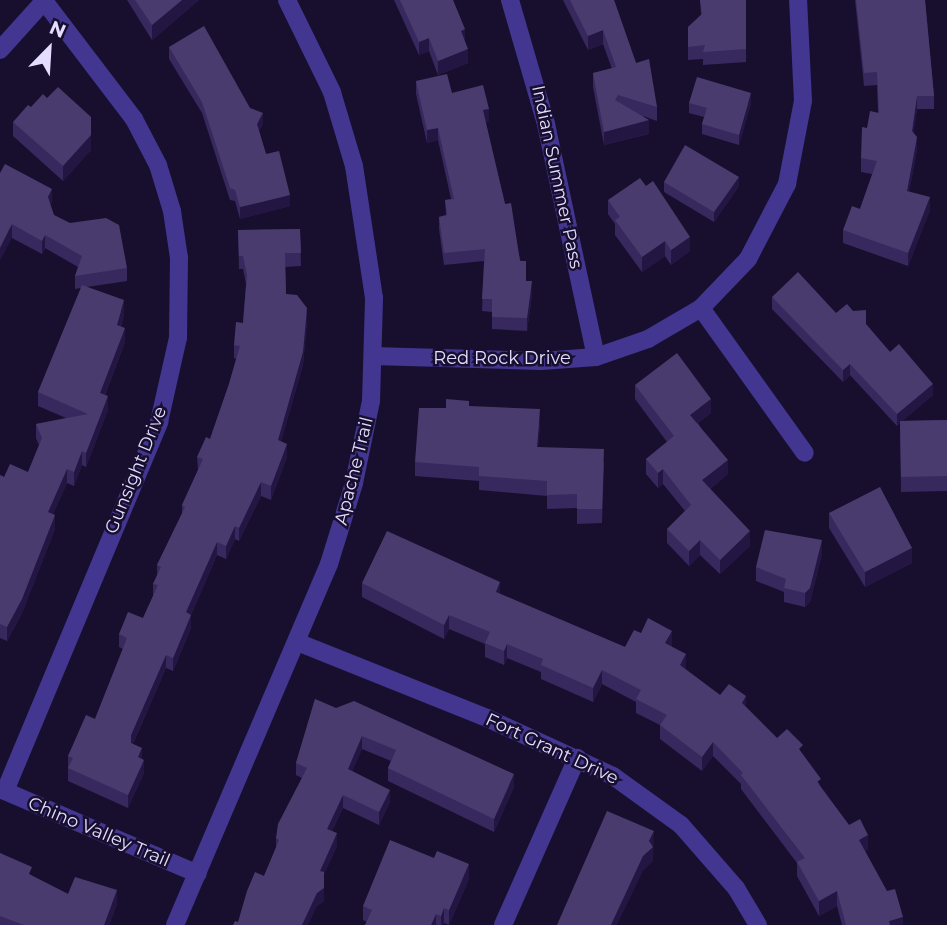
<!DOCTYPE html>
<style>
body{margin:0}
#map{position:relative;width:947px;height:925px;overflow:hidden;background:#180f2e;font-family:Montserrat,sans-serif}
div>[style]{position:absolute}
.minor>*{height:18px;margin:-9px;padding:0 9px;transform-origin:9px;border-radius:9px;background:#423691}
.wall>*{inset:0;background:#37285d}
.shaded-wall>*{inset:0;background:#231643}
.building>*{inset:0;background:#4a3b6f}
span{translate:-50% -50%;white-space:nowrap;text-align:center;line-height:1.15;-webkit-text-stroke:5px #180f2e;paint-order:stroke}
.street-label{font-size:18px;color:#e4ddff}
.north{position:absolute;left:14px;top:14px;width:70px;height:70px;-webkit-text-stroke:5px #180f2e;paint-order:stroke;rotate:24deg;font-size:19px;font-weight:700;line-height:28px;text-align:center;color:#e4ddff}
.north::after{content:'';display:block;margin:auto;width:24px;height:32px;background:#e4ddff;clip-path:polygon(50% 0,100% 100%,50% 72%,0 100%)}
</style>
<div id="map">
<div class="minor">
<div style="left:510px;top:0;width:129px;rotate:73.8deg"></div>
<div style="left:546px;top:124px;width:238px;rotate:77.9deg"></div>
<div style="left:0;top:50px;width:67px;rotate:-48deg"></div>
<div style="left:701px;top:308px;width:178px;rotate:54.4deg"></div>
<div style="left:373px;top:356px;width:168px;rotate:1.7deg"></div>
<div style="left:541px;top:361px;width:55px;rotate:-4.2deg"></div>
<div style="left:596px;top:357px;width:55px;rotate:-19.1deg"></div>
<div style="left:648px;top:339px;width:61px;rotate:-30.3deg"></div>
<div style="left:701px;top:308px;width:68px;rotate:-46.2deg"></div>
<div style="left:748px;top:259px;width:85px;rotate:-62.5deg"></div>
<div style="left:787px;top:184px;width:85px;rotate:-79.1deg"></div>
<div style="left:803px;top:101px;width:101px;rotate:-92.8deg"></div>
<div style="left:297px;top:642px;width:205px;rotate:21.8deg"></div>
<div style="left:487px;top:718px;width:139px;rotate:24.7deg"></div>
<div style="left:613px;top:776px;width:84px;rotate:35.8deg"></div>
<div style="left:681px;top:825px;width:84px;rotate:48.9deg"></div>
<div style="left:736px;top:888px;width:43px;rotate:59.3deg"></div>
<div style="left:0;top:789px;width:215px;rotate:23.2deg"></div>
<div style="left:5px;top:791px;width:400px;rotate:-67.3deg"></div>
<div style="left:159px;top:422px;width:86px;rotate:-77.3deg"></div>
<div style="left:178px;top:338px;width:80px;rotate:-89.3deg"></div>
<div style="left:179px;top:258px;width:48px;rotate:-98.5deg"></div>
<div style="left:172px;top:211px;width:48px;rotate:-106.9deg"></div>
<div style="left:158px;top:165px;width:52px;rotate:-117.6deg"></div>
<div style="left:134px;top:119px;width:148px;rotate:-127.3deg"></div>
<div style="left:175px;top:925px;width:392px;rotate:-66.9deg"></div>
<div style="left:329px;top:564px;width:85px;rotate:-72.8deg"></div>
<div style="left:354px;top:483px;width:84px;rotate:-78.3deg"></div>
<div style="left:371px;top:401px;width:103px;rotate:-88.3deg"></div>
<div style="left:374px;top:298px;width:134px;rotate:-98.6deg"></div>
<div style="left:354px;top:166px;width:77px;rotate:-106.6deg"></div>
<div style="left:332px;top:92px;width:102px;rotate:-116.1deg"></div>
<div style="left:503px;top:925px;width:183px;rotate:-66.1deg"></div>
</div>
<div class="wall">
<div style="clip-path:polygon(127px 0,199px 0,152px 40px)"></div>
<div style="clip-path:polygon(394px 0,453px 0,465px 42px,468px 63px,438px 75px,429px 51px,419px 55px)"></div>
<div style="clip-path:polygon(563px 0,614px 0,636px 63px,657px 107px,657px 121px,643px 116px,649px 134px,604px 145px,593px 87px,593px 73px,612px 69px,603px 44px,588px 50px)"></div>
<div style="clip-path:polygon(700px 0,746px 0,746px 62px,703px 65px,703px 59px,688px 60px,688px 27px,701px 15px)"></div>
<div style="clip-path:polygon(855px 0,925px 0,934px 96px,934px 109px,917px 109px,913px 133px,917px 150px,909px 192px,930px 210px,908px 266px,843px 243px,843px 230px,860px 209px,872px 174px,861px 172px,861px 158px,867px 128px,878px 113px,877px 85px,864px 86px)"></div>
<div style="clip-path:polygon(169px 47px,250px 108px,263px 124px,259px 131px,266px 154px,290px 206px,240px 219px,235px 201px,230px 200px,202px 113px,169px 59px)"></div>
<div style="clip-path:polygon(416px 81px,452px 93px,489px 121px,485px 122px,505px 204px,526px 281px,532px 294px,527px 331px,492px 329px,492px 312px,482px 311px,484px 261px,444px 265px,439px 229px,439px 217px,446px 215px,445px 200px,451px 199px,438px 140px,427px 143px,416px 94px)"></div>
<div style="clip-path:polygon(689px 103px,751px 103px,739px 145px,702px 134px,702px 124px,704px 117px,689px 113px)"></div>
<div style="clip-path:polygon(13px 122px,91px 150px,63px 181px,13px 136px)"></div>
<div style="clip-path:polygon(0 173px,52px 202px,50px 205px,54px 215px,127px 268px,127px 281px,87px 287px,124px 314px,121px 327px,125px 342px,105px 395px,108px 410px,86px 467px,82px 465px,74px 486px,67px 483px,53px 514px,55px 529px,22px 613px,7px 641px,0 638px,0 475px,4px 477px,28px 472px,39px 445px,36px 438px,36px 424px,66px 418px,38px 406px,38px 392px,81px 288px,75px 289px,75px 276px,78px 267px,45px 248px,42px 254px,12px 238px)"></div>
<div style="clip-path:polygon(664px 182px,739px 186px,714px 222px,664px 192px)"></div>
<div style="clip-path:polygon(608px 200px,690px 251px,671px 265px,665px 256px,642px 272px,615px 235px,615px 224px,608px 214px)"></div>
<div style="clip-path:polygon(300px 229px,301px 266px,285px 267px,286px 294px,307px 321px,303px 365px,281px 441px,287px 457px,271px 500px,261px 496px,239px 541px,235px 539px,226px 559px,217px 555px,191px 615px,191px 628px,173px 671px,166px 668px,133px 744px,142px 759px,144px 773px,128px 808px,68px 781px,68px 756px,95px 719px,123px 649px,119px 647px,119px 634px,143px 618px,153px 596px,153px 584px,157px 575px,157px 565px,182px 514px,182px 505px,198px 470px,197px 457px,210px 439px,229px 384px,236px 359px,234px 358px,234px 345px,243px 323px,246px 284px,243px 269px,239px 269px,238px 230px)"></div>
<div style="clip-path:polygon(772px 297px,836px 313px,866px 325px,890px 352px,933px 395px,902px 421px,947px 420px,947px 491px,901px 492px,900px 423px,897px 426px,850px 375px,843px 382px,772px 309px)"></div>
<div style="clip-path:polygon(635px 385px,711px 413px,698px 423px,728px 474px,710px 489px,750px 546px,720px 574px,700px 555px,689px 566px,667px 543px,667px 529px,685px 511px,663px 484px,658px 488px,646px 474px,646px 459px,667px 442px,635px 399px)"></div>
<div style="clip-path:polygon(469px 406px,540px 424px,538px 447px,604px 463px,602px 523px,577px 524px,577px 508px,547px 509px,547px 496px,479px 490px,479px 481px,415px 476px,415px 462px,446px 408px)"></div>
<div style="clip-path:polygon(829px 513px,912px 563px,865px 587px,829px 528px)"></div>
<div style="clip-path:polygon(822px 554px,810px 602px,805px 607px,784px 602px,784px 592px,756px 581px,756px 567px)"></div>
<div style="clip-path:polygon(362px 583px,500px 594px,625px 647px,641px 633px,672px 645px,671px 646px,686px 668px,685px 669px,720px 695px,746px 707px,777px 738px,803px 755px,821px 787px,849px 825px,868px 849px,865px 851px,903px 925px,842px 925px,837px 906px,819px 916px,797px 876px,797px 863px,741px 789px,741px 784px,713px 756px,702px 771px,660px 739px,660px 725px,636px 713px,636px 702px,602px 684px,593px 702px,541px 679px,541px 672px,507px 658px,504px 665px,485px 657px,485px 644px,449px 629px,444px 639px,362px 597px)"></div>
<div style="clip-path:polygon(315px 699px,514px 787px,494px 832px,388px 781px,388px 768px,391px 761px,362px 749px,352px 771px,390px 802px,379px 825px,343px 808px,332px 831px,337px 846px,324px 874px,324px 901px,317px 906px,238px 922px,264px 876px,276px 849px,276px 838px,302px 778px,296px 775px,296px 763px)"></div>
<div style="clip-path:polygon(0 853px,32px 876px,68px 894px,117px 904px,109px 925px,0 925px)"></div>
<div style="clip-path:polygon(469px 879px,449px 925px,444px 923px,443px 925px,365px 925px,367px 922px,363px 920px,363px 906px)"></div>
</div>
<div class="shaded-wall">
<div style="clip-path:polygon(182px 0,199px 0,152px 40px,152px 25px)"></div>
<div style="clip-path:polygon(465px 29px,465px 43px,461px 31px)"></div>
<div style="clip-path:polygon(603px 30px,603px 44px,588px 50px,588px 36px)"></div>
<div style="clip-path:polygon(429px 38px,429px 51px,419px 55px,419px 42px)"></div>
<div style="clip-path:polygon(468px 49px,468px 63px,438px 75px,438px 61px)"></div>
<div style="clip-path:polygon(751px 93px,751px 103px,739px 145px,739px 135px)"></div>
<div style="clip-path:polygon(917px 96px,917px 109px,912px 144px,912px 131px)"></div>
<div style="clip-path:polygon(489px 109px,489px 121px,483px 123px,483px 110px)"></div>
<div style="clip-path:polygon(263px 113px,263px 124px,257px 135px,257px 124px)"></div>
<div style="clip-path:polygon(91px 117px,91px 150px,63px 181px,63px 166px)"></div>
<div style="clip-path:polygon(649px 120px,649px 134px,604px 145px,604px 132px)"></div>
<div style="clip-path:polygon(438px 128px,438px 140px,427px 143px,427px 130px)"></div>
<div style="clip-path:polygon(917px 137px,917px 150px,907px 204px,907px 191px)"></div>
<div style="clip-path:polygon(739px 177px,739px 186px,714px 222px,714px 212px)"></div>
<div style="clip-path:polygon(52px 189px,52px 202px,48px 210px,48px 197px)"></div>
<div style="clip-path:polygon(290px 195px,290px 206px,240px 219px,240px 207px)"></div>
<div style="clip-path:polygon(930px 197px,930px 210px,908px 266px,908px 253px)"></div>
<div style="clip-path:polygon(12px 224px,12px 238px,0 261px,0 248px)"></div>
<div style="clip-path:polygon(45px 235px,45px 248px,42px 254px,42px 241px)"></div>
<div style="clip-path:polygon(690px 237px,690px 251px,671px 265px,671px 250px)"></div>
<div style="clip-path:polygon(665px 241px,665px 256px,642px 272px,642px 257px)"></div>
<div style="clip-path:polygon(532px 281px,532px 294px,527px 331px,527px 318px)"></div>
<div style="clip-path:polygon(124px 300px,124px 314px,117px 339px,117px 325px)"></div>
<div style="clip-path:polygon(307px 308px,307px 321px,303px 365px,278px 453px,278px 440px)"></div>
<div style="clip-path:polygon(125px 328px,125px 342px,100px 407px,100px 393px)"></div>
<div style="clip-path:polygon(850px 364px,850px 375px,843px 382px,843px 370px)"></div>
<div style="clip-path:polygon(933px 384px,933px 395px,897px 426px,897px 414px)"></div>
<div style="clip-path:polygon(108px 396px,108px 410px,86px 467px,86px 453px)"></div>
<div style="clip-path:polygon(711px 399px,711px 413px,690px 429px,690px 415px)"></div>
<div style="clip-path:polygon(540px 409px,540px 424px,537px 462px,537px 447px)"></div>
<div style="clip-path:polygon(287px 444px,287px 457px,271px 500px,271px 486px)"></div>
<div style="clip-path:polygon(82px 451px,82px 465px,74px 486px,74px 472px)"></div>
<div style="clip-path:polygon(728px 460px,728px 474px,702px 495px,702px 480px)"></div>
<div style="clip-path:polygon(67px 469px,67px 483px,48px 526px,48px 512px)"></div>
<div style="clip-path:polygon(663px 469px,663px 484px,658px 488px,658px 473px)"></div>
<div style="clip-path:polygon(261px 482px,261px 496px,239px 541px,239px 528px)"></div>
<div style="clip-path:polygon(55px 515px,55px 529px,22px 613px,7px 641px,7px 627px)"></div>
<div style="clip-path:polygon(235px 526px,235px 539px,226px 559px,226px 546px)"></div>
<div style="clip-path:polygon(750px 531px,750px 546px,720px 574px,720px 560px)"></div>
<div style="clip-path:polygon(700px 540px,700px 555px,689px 566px,689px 551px)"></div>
<div style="clip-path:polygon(822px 540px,822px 554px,810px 602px,805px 607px,805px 593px)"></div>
<div style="clip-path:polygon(217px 542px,217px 555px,186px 626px,186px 612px)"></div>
<div style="clip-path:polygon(912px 548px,912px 563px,865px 587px,865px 572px)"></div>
<div style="clip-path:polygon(500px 582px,500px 596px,496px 592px)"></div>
<div style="clip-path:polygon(191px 615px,191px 628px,173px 671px,173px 658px)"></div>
<div style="clip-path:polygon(449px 615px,449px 629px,444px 639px,444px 625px)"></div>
<div style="clip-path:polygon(672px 631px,672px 645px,665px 657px,665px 643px)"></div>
<div style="clip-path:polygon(507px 644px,507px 658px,504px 665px,504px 651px)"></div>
<div style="clip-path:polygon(686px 654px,686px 668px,680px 680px,680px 665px)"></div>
<div style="clip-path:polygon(166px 655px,166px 668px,131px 748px,131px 735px)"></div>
<div style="clip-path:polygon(602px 670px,602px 684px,593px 702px,593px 688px)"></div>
<div style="clip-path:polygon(746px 696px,746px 711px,742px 703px)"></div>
<div style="clip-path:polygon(362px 736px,362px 749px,348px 781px,348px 769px)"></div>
<div style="clip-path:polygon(713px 742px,713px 756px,702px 771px,702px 757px)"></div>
<div style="clip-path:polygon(142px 748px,142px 761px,138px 757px)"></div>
<div style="clip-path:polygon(144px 760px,144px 773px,128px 808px,128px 795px)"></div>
<div style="clip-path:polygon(514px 774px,514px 787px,494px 832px,494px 819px)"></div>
<div style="clip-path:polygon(390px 790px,390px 802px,379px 825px,379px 812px)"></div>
<div style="clip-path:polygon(343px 795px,343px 808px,327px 842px,327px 829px)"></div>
<div style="clip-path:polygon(654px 831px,653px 861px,643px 871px,617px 925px,611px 925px)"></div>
<div style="clip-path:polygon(337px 833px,337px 846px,324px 874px,324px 901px,317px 906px,308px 925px,302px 925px,320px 871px)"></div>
<div style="clip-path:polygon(868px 835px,868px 849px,859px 854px,859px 840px)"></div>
<div style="clip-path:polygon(469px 864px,469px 879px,449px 925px,449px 910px)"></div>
<div style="clip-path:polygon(117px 890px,117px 904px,109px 925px,104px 925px)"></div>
<div style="clip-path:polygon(837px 891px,837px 906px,819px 916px,819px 901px)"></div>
<div style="clip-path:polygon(444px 908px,444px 923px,443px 925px,441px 925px,441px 916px)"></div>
<div style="clip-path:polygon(436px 914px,436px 925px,431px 925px)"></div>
<div style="clip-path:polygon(903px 917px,903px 925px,889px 925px,889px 921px)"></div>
</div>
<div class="building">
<div style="clip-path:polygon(135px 0,182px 0,152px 25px)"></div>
<div style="clip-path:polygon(400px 0,453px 0,465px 29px,461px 31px,468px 49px,438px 61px,429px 38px,419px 42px)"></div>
<div style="clip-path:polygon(570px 0,614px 0,636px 63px,649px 59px,657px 107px,618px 95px,615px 100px,649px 120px,604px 132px,593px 73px,616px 67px,603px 30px,588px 36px)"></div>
<div style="clip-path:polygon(700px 0,746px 0,746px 49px,703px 52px,705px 45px,688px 47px,688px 27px,702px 14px)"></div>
<div style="clip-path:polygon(856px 0,925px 0,934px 96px,917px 96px,912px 131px,917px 137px,907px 191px,930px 197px,908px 253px,843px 230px,852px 206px,860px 209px,877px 161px,861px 158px,862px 127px,867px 128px,870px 111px,879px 113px,877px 72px,864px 73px)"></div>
<div style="clip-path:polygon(204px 26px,250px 108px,263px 113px,257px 124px,266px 154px,279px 151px,290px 195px,240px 207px,235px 190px,230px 188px,202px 102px,169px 47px)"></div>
<div style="clip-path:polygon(447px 74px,452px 93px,483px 85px,489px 109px,483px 110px,505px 204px,511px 203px,520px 261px,526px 261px,526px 281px,532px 281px,527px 318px,492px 317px,492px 299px,482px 299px,485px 249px,444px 253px,439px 217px,447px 215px,445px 200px,454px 199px,438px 128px,427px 130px,416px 81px)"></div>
<div style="clip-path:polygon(697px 77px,751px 93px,739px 135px,702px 124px,707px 108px,689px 103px)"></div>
<div style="clip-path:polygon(58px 87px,91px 117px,91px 135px,63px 166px,13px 122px,28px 105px,31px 107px,43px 94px,47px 98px)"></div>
<div style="clip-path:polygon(685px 145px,739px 177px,714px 212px,664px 182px)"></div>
<div style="clip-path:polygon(5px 164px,52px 189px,48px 197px,54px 215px,70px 223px,106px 218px,119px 225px,127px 268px,75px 276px,82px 256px,45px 235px,42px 241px,12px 224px,0 248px,0 173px)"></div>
<div style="clip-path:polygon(640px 178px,646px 186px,653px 181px,690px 237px,671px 250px,665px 241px,642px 257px,615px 220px,620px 217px,608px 200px)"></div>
<div style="clip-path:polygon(300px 229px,301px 253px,285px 253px,286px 294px,297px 295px,307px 308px,303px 352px,278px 440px,287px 444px,271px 486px,261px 482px,239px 528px,235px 526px,226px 546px,217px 542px,186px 612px,191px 615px,173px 658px,166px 655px,131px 735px,131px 743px,142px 748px,138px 757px,144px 760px,128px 795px,68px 768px,73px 758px,68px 756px,86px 715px,95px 719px,127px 638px,119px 634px,128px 612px,143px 618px,158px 585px,153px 584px,161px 567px,157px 565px,185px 507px,182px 505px,203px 459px,197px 457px,206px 437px,210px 439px,229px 384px,240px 346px,234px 345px,236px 322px,243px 323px,247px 275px,243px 256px,239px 256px,238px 230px)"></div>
<div style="clip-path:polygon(798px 272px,836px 313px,847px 304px,853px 311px,866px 310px,866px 324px,890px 352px,899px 344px,933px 384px,897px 414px,850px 364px,843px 370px,772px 297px)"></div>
<div style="clip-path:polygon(82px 285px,124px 300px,117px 325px,125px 328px,100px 393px,108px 396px,86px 453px,82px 451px,74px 472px,67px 469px,48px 512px,55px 515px,22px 599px,7px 627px,0 624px,0 475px,4px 477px,10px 464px,28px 472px,42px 438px,36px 424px,88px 414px,38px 392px)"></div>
<div style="clip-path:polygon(677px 353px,711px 399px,690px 415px,728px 460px,702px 480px,750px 531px,720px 560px,700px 540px,689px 551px,667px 529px,691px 505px,663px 469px,658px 473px,646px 459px,674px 436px,635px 385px)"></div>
<div style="clip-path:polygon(446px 399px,469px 401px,469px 406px,540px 409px,537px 447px,604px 449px,602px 509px,577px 509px,577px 494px,547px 495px,547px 481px,479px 476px,479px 467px,415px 462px,419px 408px,446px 408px)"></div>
<div style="clip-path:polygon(947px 420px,947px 476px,901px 477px,900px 421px)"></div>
<div style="clip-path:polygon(880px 487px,912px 548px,865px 572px,829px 513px)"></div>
<div style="clip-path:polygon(765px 530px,822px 540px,810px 588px,805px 593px,784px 588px,786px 579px,756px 567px)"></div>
<div style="clip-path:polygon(387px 531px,500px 582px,496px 592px,625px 647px,634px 630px,641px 633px,648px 618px,672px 631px,665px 643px,686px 654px,680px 665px,720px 695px,729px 684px,746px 696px,742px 703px,777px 738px,787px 729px,803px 745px,799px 749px,821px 779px,817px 782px,849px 825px,860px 819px,868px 835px,859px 840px,887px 891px,895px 889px,903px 917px,889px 921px,890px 925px,846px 925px,837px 891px,819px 901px,797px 862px,805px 858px,741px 775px,743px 773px,713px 742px,702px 757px,660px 725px,667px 715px,636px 699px,641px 690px,602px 670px,593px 688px,541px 665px,543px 659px,507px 644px,504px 651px,485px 643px,490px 632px,449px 615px,444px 625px,362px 583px)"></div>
<div style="clip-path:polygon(315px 699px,336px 708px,354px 701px,514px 774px,494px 819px,388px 768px,396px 750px,362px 736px,348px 769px,390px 790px,379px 812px,343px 795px,327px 829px,337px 833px,320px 871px,324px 872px,324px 888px,317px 893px,302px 925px,233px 925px,235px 921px,238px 922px,247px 891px,255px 872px,264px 876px,279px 840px,276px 838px,278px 824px,307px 768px,296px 763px)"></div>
<div style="clip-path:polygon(607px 811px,654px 831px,649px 841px,653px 847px,643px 856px,611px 925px,557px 925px)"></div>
<div style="clip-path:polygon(390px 840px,434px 858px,437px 851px,469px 864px,449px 910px,444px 908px,441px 916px,436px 914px,431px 925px,365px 925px,372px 910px,363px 906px)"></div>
<div style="clip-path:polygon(0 853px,32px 867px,29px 874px,68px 894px,75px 877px,117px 890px,104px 925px,24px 925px,0 916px)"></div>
</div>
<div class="street-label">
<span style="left:557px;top:177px;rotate:78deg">Indian Summer Pass</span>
<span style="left:502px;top:358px">Red Rock Drive</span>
<span style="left:136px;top:470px;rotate:-68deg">Gunsight Drive</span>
<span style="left:354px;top:471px;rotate:-76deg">Apache Trail</span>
<span style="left:552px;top:749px;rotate:25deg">Fort Grant Drive</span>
<span style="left:99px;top:832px;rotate:23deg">Chino Valley Trail</span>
</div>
<div class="north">N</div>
</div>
